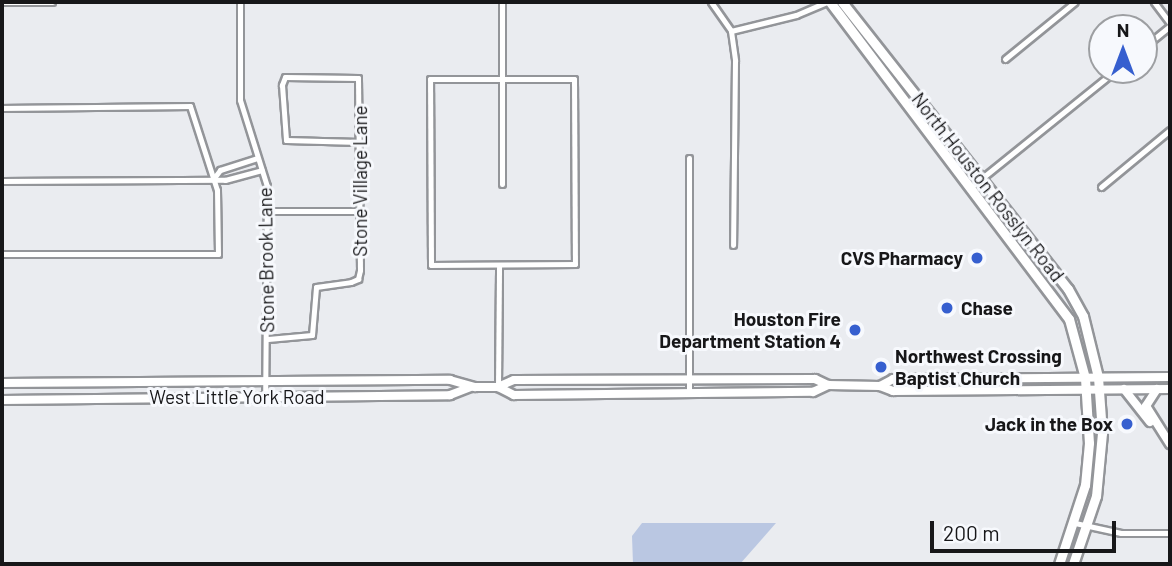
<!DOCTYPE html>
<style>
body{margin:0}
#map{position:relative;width:1172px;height:566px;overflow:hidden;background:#eaecf0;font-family:Barlow,sans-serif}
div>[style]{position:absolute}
.green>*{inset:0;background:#bac7e2}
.roads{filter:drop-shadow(2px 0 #939599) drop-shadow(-2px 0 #939599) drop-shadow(0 2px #939599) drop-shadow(0 -2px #939599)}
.street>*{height:5px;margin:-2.5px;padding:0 2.5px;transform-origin:2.5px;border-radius:2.5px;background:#fff}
.secondary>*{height:8px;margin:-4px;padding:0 4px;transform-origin:4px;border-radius:4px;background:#fff}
.primary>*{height:9px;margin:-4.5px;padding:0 4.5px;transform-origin:4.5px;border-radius:4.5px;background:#fff}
.dots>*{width:19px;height:19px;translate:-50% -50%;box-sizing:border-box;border:4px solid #f7f9fd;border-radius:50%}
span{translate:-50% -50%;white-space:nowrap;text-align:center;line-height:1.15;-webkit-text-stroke:6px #f7f9fd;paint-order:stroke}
.street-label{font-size:19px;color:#171719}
.poi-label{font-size:19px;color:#171719;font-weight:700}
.right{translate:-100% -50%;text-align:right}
.left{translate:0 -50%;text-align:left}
.frame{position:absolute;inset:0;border:4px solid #171719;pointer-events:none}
.north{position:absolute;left:1088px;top:14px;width:70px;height:70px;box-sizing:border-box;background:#f7f9fd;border:2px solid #9d9fa2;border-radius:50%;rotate:0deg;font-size:19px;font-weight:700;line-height:28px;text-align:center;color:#171719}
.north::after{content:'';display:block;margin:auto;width:24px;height:32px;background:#365fcf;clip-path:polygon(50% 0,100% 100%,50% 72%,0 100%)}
.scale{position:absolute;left:930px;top:521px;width:186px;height:32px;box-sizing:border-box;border:4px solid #171719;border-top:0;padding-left:9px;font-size:21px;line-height:24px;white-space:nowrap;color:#171719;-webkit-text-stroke:5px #f7f9fd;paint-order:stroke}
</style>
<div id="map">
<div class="green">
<div style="clip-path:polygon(642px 523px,776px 523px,740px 564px,633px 564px,632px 536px)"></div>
</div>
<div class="roads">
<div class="street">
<div style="left:2px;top:2px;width:50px"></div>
<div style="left:240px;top:2px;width:98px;rotate:90deg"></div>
<div style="left:240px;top:100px;width:90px;rotate:72.6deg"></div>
<div style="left:267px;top:186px;width:210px;rotate:90.5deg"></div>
<div style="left:502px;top:2px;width:182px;rotate:90deg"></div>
<div style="left:711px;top:2px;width:35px;rotate:55deg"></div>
<div style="left:731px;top:31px;width:30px;rotate:82deg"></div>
<div style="left:735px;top:61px;width:184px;rotate:90.6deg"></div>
<div style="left:1154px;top:2px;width:26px;rotate:53deg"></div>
<div style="left:731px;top:31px;width:67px;rotate:-13.8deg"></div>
<div style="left:796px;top:15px;width:33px;rotate:-23deg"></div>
<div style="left:1144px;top:47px;width:33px;rotate:-39deg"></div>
<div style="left:1005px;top:59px;width:90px;rotate:-39.2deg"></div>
<div style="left:430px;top:79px;width:144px"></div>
<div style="left:574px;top:79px;width:185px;rotate:89.7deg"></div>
<div style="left:575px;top:264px;width:144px;rotate:179.6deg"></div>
<div style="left:431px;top:265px;width:186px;rotate:-90.3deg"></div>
<div style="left:2px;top:108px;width:188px;rotate:-0.6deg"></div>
<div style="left:190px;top:106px;width:88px;rotate:72.2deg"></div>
<div style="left:217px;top:190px;width:64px;rotate:89.1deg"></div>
<div style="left:218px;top:254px;width:216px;rotate:180deg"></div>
<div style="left:214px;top:178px;width:10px;rotate:-53deg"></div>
<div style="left:220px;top:170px;width:38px;rotate:-18deg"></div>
<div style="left:2px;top:181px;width:223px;rotate:-0.3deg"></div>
<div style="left:225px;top:180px;width:38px;rotate:-15deg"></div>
<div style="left:971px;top:187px;width:186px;rotate:-38.9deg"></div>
<div style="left:1101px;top:187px;width:89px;rotate:-39.6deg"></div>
<div style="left:267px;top:211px;width:93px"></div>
<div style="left:268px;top:339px;width:44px;rotate:-5.2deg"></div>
<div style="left:312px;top:335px;width:48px;rotate:-85.2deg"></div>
<div style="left:316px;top:287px;width:35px;rotate:-8deg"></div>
<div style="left:351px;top:282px;width:8px;rotate:-23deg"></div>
<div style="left:358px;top:279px;width:9px;rotate:-77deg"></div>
<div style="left:360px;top:270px;width:192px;rotate:-90.6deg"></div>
<div style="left:358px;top:78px;width:73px;rotate:-179.2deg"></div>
<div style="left:285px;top:77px;width:9px;rotate:111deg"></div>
<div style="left:282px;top:85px;width:55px;rotate:85.8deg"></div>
<div style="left:286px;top:140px;width:73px;rotate:1.6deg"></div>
<div style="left:498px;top:387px;width:121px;rotate:-89.5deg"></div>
<div style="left:689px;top:393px;width:235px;rotate:-90deg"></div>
<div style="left:1075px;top:523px;width:47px;rotate:12.3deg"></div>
<div style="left:1121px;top:533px;width:49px"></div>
</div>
<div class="secondary">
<div style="left:2px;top:383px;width:448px;rotate:-0.4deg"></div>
<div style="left:450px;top:380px;width:26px;rotate:16deg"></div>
<div style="left:475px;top:387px;width:23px"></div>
<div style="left:498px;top:387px;width:17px;rotate:-24deg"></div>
<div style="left:514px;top:380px;width:301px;rotate:-0.2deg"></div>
<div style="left:815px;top:379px;width:14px;rotate:25deg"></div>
<div style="left:880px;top:386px;width:15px;rotate:-28deg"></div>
<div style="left:893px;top:379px;width:277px;rotate:-0.4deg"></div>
<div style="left:498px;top:387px;width:18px;rotate:27deg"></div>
<div style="left:514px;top:395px;width:299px;rotate:-0.6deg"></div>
<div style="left:813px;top:392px;width:17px;rotate:-25deg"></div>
<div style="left:828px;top:385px;width:52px;rotate:1.1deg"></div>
<div style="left:880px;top:386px;width:14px;rotate:21deg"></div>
<div style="left:893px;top:391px;width:277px;rotate:-0.4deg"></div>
<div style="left:1124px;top:389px;width:42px;rotate:51.8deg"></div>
<div style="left:1157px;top:389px;width:20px;rotate:123deg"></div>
<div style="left:1146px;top:406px;width:45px;rotate:57.7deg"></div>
<div style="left:2px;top:400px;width:448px;rotate:-0.6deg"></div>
<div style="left:450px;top:395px;width:22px;rotate:-21deg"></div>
</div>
<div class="primary">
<div style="left:830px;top:2px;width:397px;rotate:53deg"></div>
<div style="left:1069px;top:319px;width:61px;rotate:74.8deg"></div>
<div style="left:1085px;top:378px;width:65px;rotate:86.5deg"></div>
<div style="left:1089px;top:443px;width:42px;rotate:95.4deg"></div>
<div style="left:1085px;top:485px;width:83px;rotate:108.2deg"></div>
<div style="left:842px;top:2px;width:365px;rotate:51.8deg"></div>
<div style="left:1068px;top:289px;width:31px;rotate:61deg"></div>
<div style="left:1083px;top:316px;width:63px;rotate:76.2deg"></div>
<div style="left:1098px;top:377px;width:56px;rotate:85.9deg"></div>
<div style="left:1102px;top:433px;width:63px;rotate:95.4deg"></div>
<div style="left:1096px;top:496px;width:72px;rotate:108.7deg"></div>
</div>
</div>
<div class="dots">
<div style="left:977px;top:258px;background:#365fcf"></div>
<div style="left:947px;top:308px;background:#365fcf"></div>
<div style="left:855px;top:330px;background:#365fcf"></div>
<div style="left:881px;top:367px;background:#365fcf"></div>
<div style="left:1127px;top:424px;background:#365fcf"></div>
</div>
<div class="street-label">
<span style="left:360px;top:181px;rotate:-90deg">Stone Village Lane</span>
<span style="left:988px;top:187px;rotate:52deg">North Houston Rosslyn Road</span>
<span style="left:266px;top:260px;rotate:-91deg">Stone Brook Lane</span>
<span style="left:237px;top:397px">West Little York Road</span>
</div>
<div class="poi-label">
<span class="right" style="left:963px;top:258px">CVS Pharmacy</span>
<span class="left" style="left:961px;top:308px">Chase</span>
<span class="right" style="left:841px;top:330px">Houston Fire<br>Department Station 4</span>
<span class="left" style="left:895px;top:367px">Northwest Crossing<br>Baptist Church</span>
<span class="right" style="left:1113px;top:424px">Jack in the Box</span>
</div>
<div class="frame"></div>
<div class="north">N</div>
<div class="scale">200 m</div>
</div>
